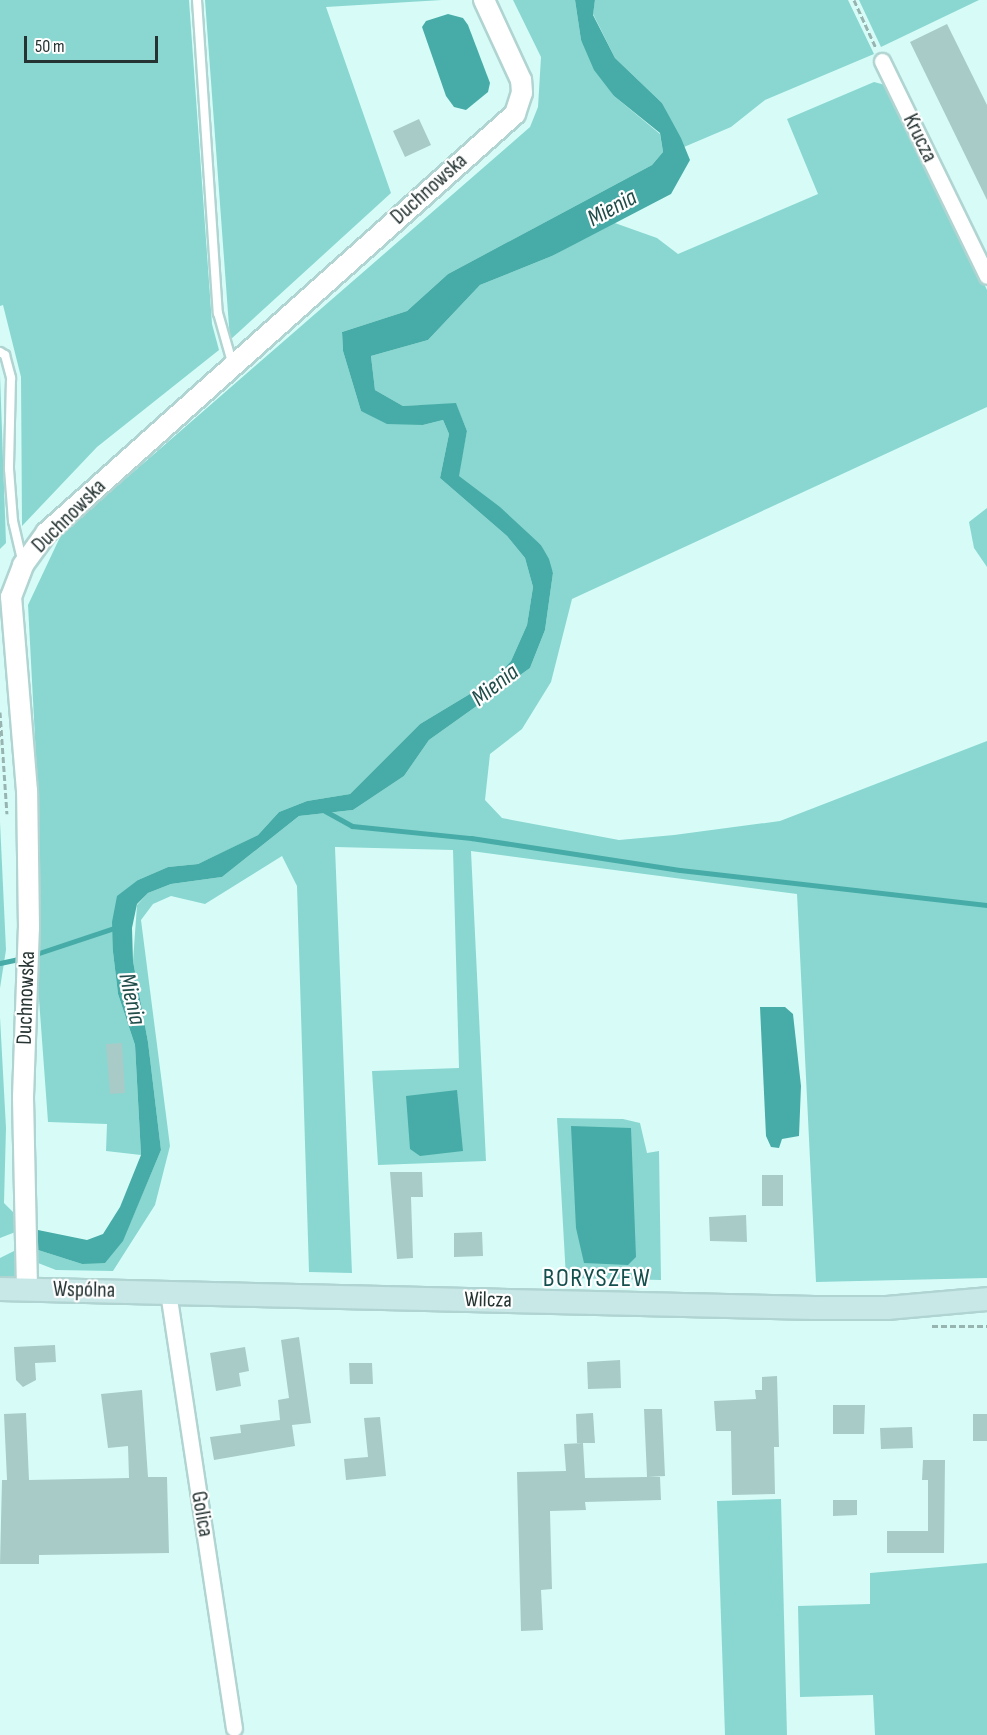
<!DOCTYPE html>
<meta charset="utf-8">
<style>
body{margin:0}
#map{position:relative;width:987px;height:1735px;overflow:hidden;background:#d7fcf8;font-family:"Sofia Sans Condensed",sans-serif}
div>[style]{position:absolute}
.green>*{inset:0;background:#8ad7d1}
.water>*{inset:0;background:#47aca7}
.stream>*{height:5px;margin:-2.5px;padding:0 2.5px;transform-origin:2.5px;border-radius:2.5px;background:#47aca7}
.building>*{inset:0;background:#a8cbc8}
.path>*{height:3px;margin-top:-1.5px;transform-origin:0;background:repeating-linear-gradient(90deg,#97b4b1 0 6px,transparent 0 9px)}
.roads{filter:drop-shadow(2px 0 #b0d4d1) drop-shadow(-2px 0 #b0d4d1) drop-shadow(0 2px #b0d4d1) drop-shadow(0 -2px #b0d4d1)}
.service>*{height:8px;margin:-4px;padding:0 4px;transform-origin:4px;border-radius:4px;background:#fff}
.minor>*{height:15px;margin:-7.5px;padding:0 7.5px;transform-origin:7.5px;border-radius:7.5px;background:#fff}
.tertiary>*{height:20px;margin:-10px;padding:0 10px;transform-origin:10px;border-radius:10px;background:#fff}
.secondary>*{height:22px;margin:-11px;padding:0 11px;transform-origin:11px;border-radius:11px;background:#c7e8e7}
span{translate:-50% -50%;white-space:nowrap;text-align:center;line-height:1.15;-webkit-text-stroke:4.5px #fff;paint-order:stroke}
.street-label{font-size:22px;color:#253332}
.water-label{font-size:24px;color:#204d4a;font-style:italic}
.quarter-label{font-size:26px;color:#13504d;letter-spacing:1.5px}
.scale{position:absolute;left:24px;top:36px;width:134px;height:27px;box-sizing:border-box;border:3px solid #253332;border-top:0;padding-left:8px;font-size:18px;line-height:21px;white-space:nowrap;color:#253332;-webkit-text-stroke:4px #fff;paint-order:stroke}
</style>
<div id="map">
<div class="green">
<div style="clip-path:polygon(0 0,189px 0,212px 324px,219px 350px,97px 447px,22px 526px,21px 377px,3px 305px,0 306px)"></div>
<div style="clip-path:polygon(205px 0,442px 0,326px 7px,391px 193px,230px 340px)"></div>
<div style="clip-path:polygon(513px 0,575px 0,581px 40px,614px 96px,660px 134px,663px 152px,652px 165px,448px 274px,407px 311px,342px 332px,343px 351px,361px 411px,423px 425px,443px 420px,449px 434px,440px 478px,507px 536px,525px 558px,533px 587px,527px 625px,511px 661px,493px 680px,420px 724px,350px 794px,307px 801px,279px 812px,258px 835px,230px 849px,198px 864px,168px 867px,138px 880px,113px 952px,118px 994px,135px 1045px,141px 1155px,106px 1151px,107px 1124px,48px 1122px,39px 999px,39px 814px,28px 605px,61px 535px,530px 127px,538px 107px,541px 57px)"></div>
<div style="clip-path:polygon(595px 0,848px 0,874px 54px,765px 100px,731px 127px,684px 147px,662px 103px,615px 58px,593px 14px)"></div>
<div style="clip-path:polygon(859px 0,979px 0,881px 47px)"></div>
<div style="clip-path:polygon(874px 82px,889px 86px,987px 290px,987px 407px,572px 599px,551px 682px,522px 729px,490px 754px,485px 800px,502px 818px,619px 840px,674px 835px,780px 821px,987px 741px,987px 1278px,816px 1282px,797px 894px,471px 851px,486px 1161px,378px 1165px,372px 1071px,459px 1068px,453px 850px,335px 847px,352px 1273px,309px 1272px,297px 886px,282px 856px,205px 904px,171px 896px,153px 904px,141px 920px,170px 1146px,155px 1205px,113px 1271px,56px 1270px,38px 1263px,38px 1250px,82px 1264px,131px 1221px,161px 1150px,148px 1042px,133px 961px,137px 905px,148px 893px,171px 884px,222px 877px,299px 816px,353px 810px,404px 776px,429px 740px,530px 668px,545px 630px,553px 573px,541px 545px,458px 476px,467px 431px,456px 404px,403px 406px,375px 390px,371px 356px,428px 340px,480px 285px,552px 256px,612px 222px,657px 238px,678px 254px,818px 194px,787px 119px)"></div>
<div style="clip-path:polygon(0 375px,6px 543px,0 549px)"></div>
<div style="clip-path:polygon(987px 508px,987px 567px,974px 548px,969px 522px)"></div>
<div style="clip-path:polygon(0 822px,6px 950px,0 988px)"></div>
<div style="clip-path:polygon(0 1017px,6px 1128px,4px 1203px,17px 1216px,18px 1231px,0 1238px)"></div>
<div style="clip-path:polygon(557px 1118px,623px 1119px,640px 1123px,647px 1153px,659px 1151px,661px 1280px,566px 1278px)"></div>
<div style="clip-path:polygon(16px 1250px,15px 1277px,0 1277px,0 1258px)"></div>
<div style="clip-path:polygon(781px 1499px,787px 1735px,725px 1735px,717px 1501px)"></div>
<div style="clip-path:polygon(987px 1563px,987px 1735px,875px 1735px,873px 1695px,800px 1697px,798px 1606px,870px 1604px,870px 1573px)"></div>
</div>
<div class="water">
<div style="clip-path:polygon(575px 0,595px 0,593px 15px,615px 58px,662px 103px,681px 138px,690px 160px,671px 194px,552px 256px,480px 285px,428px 340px,371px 356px,375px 390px,403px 406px,456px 403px,467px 431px,459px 476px,500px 507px,541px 545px,549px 559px,553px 573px,545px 630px,530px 668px,429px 740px,404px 776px,353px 810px,299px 816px,222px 877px,171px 884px,148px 893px,137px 904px,132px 928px,133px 961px,148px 1042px,161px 1150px,123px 1241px,105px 1263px,82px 1264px,38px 1250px,38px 1230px,87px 1240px,103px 1234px,120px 1207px,141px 1155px,135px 1045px,118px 994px,113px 952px,112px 922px,117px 896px,138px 880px,168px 867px,198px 864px,258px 835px,279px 812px,307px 801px,350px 794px,420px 724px,493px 680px,511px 661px,527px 625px,533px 587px,525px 558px,507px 536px,440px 478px,449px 434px,443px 420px,423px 425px,387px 424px,361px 411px,343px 351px,342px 332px,407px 311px,448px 274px,652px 165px,663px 152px,660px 133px,614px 96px,594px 70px,581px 40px)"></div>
<div style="clip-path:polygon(448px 14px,463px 18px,468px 25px,490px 83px,488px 92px,466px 110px,454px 107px,446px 96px,422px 27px,426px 21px)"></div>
<div style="clip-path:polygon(760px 1007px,785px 1007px,793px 1014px,801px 1086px,799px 1136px,782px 1139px,779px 1148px,771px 1147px,766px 1136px)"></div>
<div style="clip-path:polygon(457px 1090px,463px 1151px,420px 1156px,410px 1149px,406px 1096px)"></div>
<div style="clip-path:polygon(571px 1126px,631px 1128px,636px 1257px,628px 1265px,584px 1263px,576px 1228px)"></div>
</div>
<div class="stream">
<div style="left:325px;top:811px;width:31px;rotate:29deg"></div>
<div style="left:352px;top:826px;width:120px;rotate:5.8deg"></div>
<div style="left:471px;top:838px;width:211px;rotate:8.7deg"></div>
<div style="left:680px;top:870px;width:309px;rotate:6.5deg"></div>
<div style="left:33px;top:955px;width:89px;rotate:-18.4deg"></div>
<div style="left:0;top:963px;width:25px;rotate:-12deg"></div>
</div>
<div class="building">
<div style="clip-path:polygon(947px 24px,987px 105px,987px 200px,910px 42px)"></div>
<div style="clip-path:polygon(419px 119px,431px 145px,405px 157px,393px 131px)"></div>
<div style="clip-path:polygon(122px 1043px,125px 1093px,110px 1094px,106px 1044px)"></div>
<div style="clip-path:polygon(390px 1172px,422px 1172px,423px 1197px,411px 1197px,413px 1258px,397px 1259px)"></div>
<div style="clip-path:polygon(762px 1175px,783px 1175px,783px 1206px,762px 1206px)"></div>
<div style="clip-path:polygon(746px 1215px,747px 1242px,710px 1241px,709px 1217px)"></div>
<div style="clip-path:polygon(482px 1232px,483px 1256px,454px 1257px,454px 1233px)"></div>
<div style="clip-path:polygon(299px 1337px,311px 1423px,292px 1425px,295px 1446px,214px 1460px,210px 1437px,241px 1433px,240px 1425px,280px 1420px,278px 1400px,289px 1398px,281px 1340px)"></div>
<div style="clip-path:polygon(55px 1345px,56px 1362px,35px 1363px,36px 1380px,23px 1387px,16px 1380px,14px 1347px)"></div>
<div style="clip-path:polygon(245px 1347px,249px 1371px,239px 1373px,241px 1386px,216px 1391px,210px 1353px)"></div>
<div style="clip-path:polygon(620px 1360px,621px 1388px,588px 1389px,587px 1362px)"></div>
<div style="clip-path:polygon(349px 1363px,372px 1363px,373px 1384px,350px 1384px)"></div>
<div style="clip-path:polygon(777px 1376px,779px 1447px,774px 1447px,775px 1494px,732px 1495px,731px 1431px,716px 1431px,714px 1401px,756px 1399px,755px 1390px,762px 1390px,762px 1377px)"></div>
<div style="clip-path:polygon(142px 1390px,148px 1477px,167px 1477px,169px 1553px,39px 1555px,39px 1564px,0 1564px,2px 1480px,7px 1480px,4px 1414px,26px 1413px,29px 1480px,129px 1478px,128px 1446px,108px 1448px,101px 1394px)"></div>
<div style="clip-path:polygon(833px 1405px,865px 1405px,864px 1434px,833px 1434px)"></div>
<div style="clip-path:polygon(644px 1409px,662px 1409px,665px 1476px,648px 1477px,660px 1477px,661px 1500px,585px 1502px,586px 1510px,550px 1511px,552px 1589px,541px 1590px,543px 1630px,521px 1631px,517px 1472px,566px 1471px,564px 1444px,583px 1443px,585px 1478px,647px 1477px)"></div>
<div style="clip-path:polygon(593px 1413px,595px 1443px,577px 1443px,576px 1414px)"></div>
<div style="clip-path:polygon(973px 1414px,987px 1414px,987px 1441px,973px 1441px)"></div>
<div style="clip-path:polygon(380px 1417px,386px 1476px,346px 1480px,344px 1459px,368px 1457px,364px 1418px)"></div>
<div style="clip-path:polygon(912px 1427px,913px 1448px,881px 1449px,880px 1428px)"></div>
<div style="clip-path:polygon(923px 1460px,945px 1460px,944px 1553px,887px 1553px,887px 1531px,928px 1531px,928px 1480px,922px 1480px)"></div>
<div style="clip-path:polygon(833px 1500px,857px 1500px,857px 1515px,833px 1516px)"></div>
</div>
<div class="path">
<div style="left:854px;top:0;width:53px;rotate:65.4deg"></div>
<div style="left:0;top:712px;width:102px;rotate:86.1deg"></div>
<div style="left:932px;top:1326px;width:55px"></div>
</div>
<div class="roads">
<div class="service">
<div style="left:197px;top:0;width:314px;rotate:86.2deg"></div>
<div style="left:218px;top:313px;width:51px;rotate:74.1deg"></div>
<div style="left:0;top:352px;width:6px;rotate:31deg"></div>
<div style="left:5px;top:355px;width:24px;rotate:75deg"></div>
<div style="left:11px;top:378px;width:91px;rotate:91.3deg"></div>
<div style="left:9px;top:469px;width:52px;rotate:85.6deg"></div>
<div style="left:13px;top:521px;width:40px;rotate:77deg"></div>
</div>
<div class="minor">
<div style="left:882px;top:61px;width:239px;rotate:64deg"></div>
<div style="left:168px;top:1292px;width:441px;rotate:81.4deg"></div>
</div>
<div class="tertiary">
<div style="left:27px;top:1289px;width:192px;rotate:-91.2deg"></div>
<div style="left:23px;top:1097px;width:169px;rotate:-88deg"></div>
<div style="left:29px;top:928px;width:137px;rotate:-90.8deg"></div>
<div style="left:27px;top:791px;width:195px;rotate:-94.7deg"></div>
<div style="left:11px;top:597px;width:34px;rotate:-69deg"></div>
<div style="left:23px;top:565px;width:39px;rotate:-54deg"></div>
<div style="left:46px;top:533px;width:629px;rotate:-41.78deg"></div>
<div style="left:515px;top:114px;width:22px;rotate:-72deg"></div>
<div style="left:522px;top:93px;width:13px;rotate:-94deg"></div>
<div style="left:521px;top:80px;width:88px;rotate:-114.8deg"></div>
</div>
<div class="secondary">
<div style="left:0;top:1289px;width:815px;rotate:1.34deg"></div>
<div style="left:815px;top:1308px;width:72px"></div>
<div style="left:887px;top:1308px;width:100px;rotate:-5.1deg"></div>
</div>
</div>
<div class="street-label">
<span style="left:920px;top:138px;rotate:64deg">Krucza</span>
<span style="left:429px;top:189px;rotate:-42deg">Duchnowska</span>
<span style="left:69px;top:516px;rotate:-45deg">Duchnowska</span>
<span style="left:26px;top:998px;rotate:-88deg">Duchnowska</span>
<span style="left:84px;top:1290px;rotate:1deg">Wspólna</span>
<span style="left:488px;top:1300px;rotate:1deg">Wilcza</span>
<span style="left:202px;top:1514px;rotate:80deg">Golica</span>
</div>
<div class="water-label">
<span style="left:612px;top:208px;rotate:-29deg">Mienia</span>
<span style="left:495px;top:685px;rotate:-38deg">Mienia</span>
<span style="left:132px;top:999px;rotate:77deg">Mienia</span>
</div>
<div class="quarter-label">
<span style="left:597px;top:1279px">BORYSZEW</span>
</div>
<div class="scale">50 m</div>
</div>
